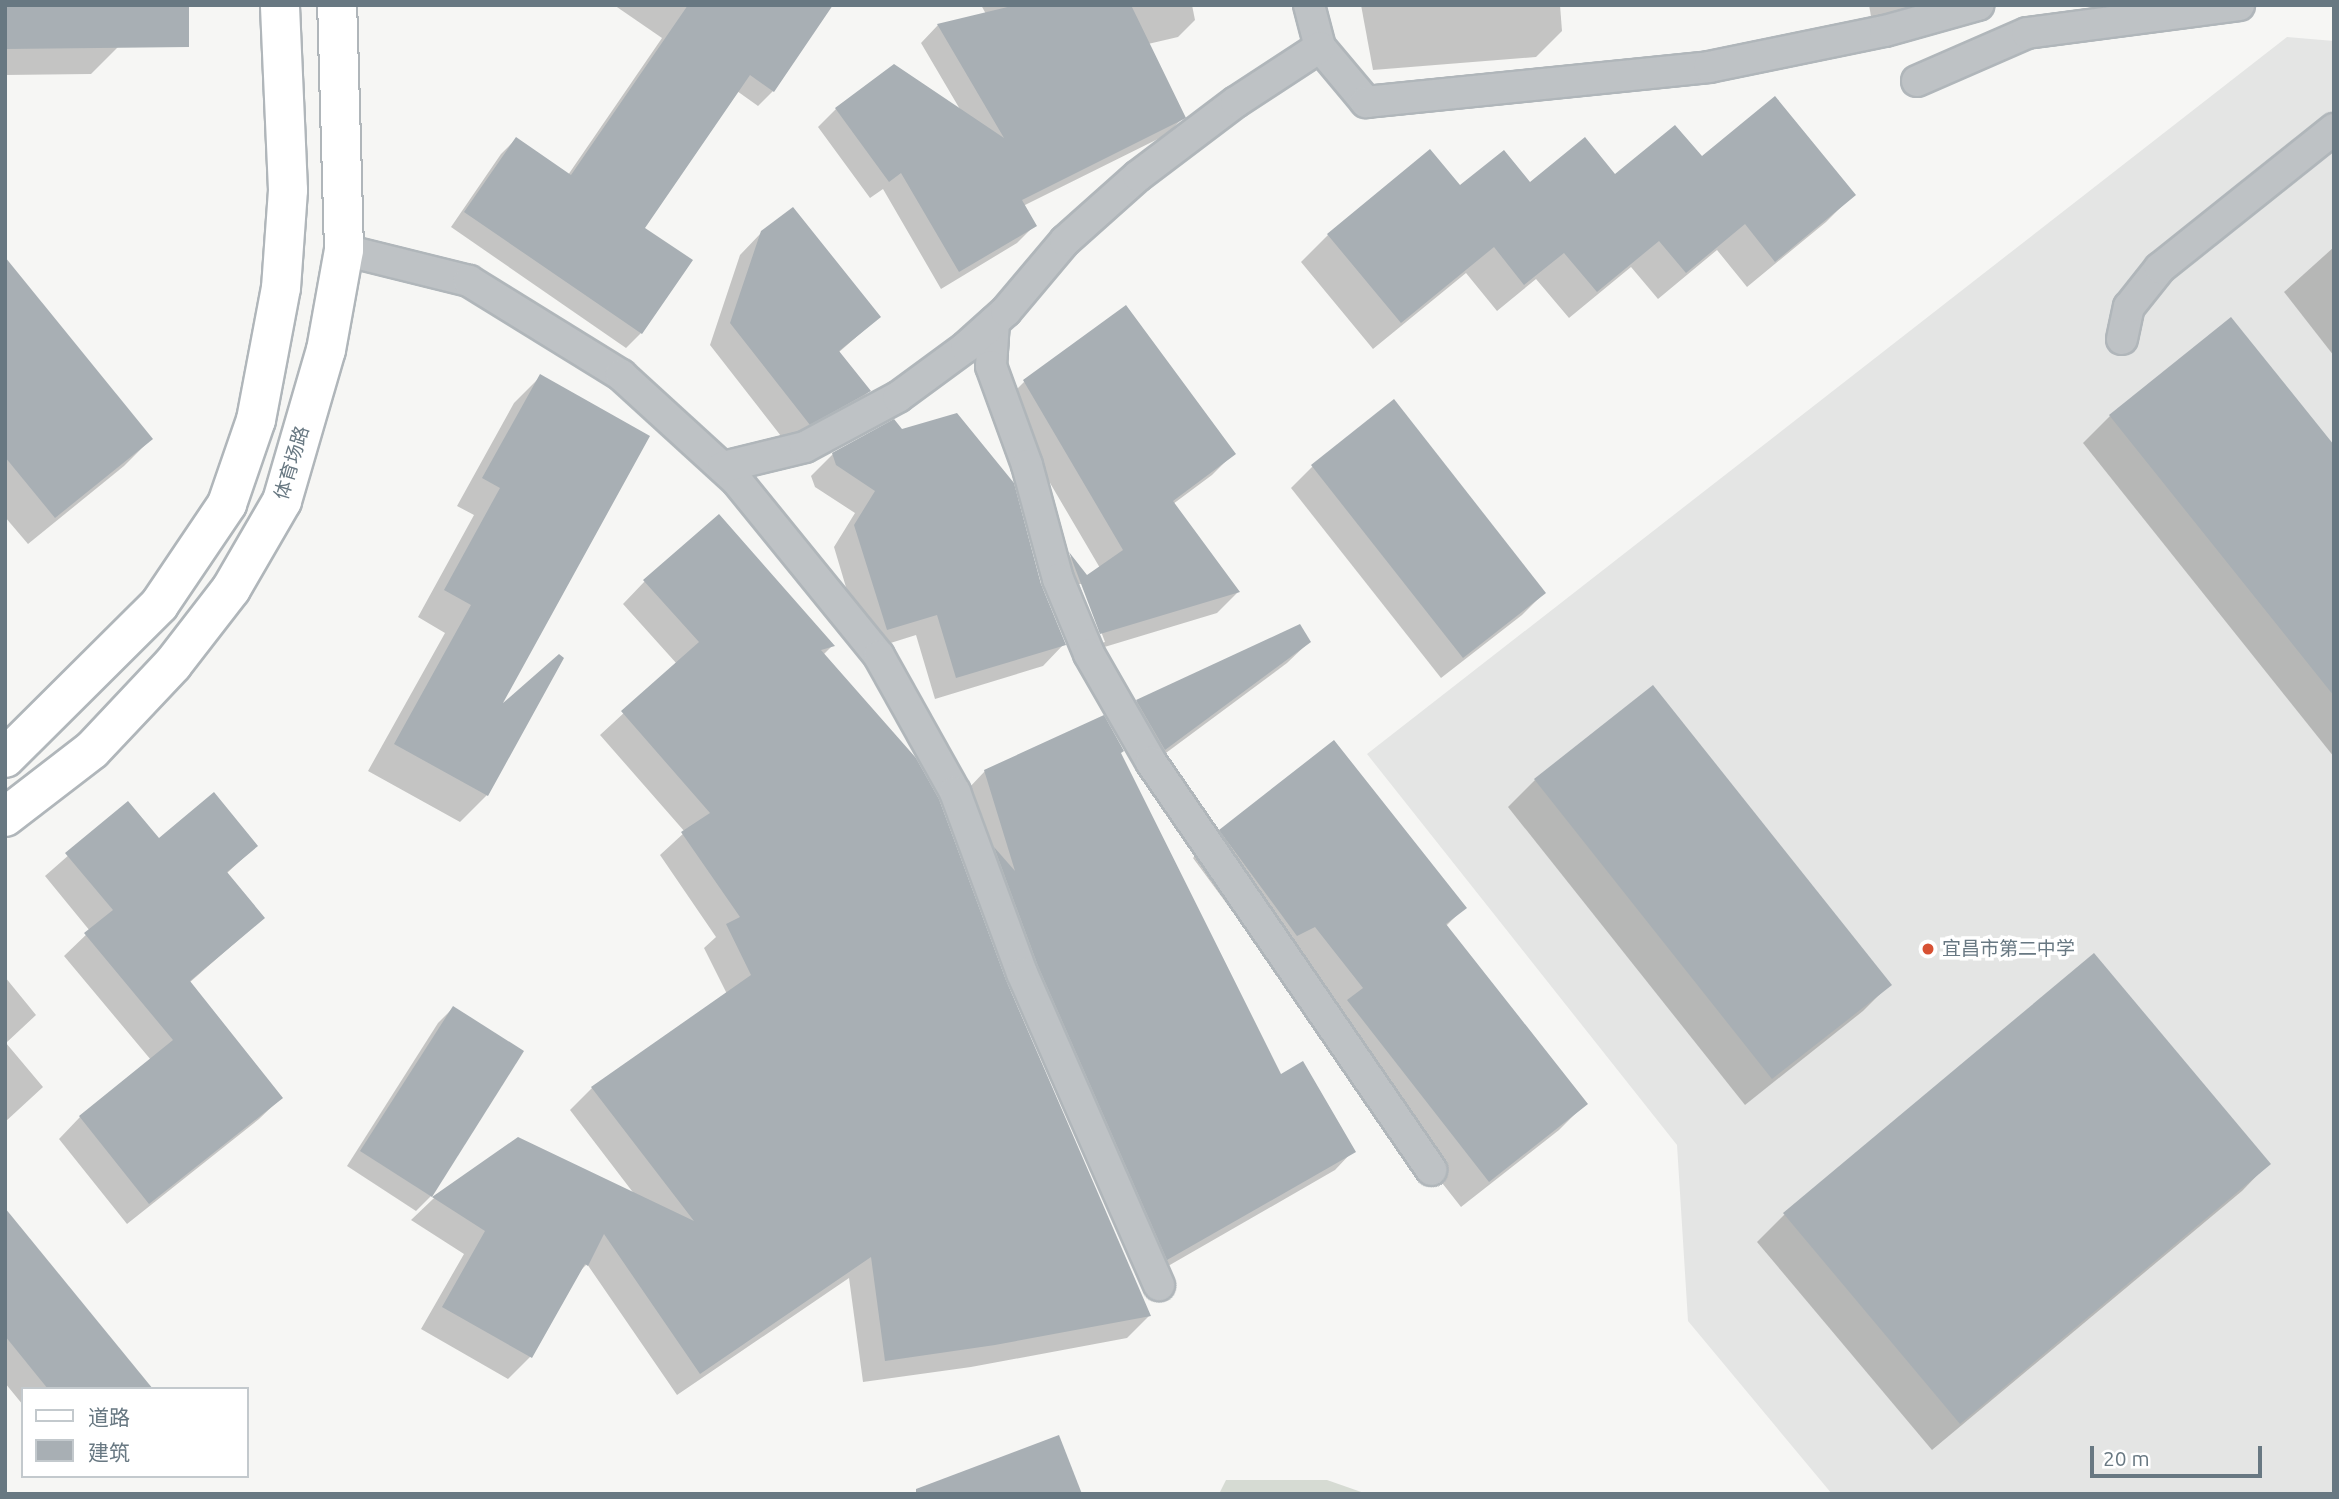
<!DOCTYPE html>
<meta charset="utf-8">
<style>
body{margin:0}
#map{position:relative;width:2339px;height:1499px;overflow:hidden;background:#f6f6f4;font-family:Ubuntu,"Noto Sans SC",sans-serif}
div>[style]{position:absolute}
.built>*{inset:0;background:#e4e5e4}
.green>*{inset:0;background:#d6dbd3}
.shadow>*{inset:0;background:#0003}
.building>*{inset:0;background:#a8afb4}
.roads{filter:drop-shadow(2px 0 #b0b6ba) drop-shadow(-2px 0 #b0b6ba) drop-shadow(0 2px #b0b6ba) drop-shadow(0 -2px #b0b6ba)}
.service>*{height:30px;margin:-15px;padding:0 15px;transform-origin:15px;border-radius:15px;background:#bec2c5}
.secondary>*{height:38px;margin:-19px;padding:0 19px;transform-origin:19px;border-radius:19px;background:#fff}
.dots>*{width:19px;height:19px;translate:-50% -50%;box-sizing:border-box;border:4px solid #fff;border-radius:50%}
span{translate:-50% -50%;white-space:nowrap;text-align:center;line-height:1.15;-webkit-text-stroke:7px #fff;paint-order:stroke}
.street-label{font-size:19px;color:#687882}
.poi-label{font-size:19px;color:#687882}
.left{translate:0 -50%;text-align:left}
.frame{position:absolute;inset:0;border:7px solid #687882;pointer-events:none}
.legend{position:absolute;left:21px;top:1387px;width:228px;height:91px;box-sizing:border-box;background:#fff;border:2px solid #c3c9cd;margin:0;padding:9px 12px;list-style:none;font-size:21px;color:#687882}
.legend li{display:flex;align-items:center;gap:14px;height:35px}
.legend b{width:35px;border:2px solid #c3c9cd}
.scale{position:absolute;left:2090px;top:1446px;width:172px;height:32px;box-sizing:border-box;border:4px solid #687882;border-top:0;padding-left:9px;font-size:21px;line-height:24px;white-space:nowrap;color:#687882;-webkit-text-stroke:5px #fff;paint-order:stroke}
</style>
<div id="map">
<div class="built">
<div style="clip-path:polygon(2287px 37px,2334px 41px,2334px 1494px,1832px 1494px,1688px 1321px,1677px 1145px,1367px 754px)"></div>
</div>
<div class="green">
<div style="clip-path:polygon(1226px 1480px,1327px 1480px,1367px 1494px,1219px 1494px)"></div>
</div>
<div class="shadow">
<div style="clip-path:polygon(5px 5px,118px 47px,91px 74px,5px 75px)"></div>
<div style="clip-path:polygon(614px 5px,804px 5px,823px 18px,773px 91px,758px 106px,737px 91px,643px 228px,641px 333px,626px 348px,451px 227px,501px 154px,516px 139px,568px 175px,662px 38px)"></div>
<div style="clip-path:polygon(981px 5px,1192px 5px,1195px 20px,1178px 37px,1148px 44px,1184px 117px,1166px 135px,1023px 206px,1035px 225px,1017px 243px,941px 289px,883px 189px,870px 198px,818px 127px,836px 109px,894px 66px,961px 111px,921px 43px,938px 25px,986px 14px)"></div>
<div style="clip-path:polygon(1361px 5px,1560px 5px,1562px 31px,1536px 57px,1373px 70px)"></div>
<div style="clip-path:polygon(1869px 5px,1964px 5px,1872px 22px)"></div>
<div style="clip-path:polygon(1701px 159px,1853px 195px,1826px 222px,1747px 287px,1717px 250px,1658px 299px,1631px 267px,1569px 318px,1536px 279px,1497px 311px,1466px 273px,1373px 349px,1301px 262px,1328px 235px,1460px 188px,1615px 177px)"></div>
<div style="clip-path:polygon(762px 232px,879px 317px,838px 353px,869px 391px,848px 413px,788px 445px,710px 345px,740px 255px)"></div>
<div style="clip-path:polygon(2334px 247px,2334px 356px,2284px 292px)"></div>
<div style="clip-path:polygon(5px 260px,151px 439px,124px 466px,28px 544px,5px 517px)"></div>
<div style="clip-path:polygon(541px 376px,487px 795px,460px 822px,368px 771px,445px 633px,418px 617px,474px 515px,457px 506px,514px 403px)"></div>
<div style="clip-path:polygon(evenodd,1024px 382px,1234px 453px,1212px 475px,1173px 504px,1238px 592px,1217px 613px,1078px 655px,1048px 575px,1069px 555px,1087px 577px,1100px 568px,1003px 403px,1024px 382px,1079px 584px,1083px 584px,1105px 642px,1101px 643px,1079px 584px)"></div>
<div style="clip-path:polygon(1393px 402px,1544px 593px,1522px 615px,1441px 678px,1291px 488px,1312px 467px)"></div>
<div style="clip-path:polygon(2110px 416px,2334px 448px,2334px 757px,2083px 443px)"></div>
<div style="clip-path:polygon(833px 454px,1039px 584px,1064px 644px,1043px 666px,935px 699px,916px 635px,865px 651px,834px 547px,855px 513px,815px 487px,811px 476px)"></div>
<div style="clip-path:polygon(645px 581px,832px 646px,823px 655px,1004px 981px,1149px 1316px,1127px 1338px,971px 1367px,863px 1382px,849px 1278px,677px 1395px,587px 1264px,577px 1274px,530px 1357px,508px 1379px,421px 1329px,464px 1254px,411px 1220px,433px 1199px,518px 1139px,635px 1195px,570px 1110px,592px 1088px,727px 994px,704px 948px,716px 937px,660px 855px,685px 832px,600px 735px,677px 664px,623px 604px)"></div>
<div style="clip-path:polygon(1299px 626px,1309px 642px,1287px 663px,1143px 770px,1115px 723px,1137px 701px)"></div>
<div style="clip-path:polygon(1119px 754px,1281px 1076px,1353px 1151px,1335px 1170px,1149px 1277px,967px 790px,985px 771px)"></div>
<div style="clip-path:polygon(1535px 780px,1890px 984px,1863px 1011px,1745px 1105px,1508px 807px)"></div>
<div style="clip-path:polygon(128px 803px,159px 840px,256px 846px,226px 874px,263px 918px,189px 983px,281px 1098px,259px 1119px,127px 1224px,59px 1139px,80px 1117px,151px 1060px,64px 956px,90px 931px,45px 876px)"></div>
<div style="clip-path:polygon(1220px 831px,1464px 908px,1446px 926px,1586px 1103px,1559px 1130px,1461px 1207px,1321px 1029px,1287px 953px,1269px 961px,1193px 858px)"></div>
<div style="clip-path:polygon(2094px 955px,2268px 1164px,2242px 1191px,1932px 1450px,1757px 1242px,1784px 1215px)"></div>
<div style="clip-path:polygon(5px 977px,36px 1015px,6px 1043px,43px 1087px,5px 1122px)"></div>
<div style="clip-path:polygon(453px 1008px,431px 1196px,416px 1211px,347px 1166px,438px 1023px)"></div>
<div style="clip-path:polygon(5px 1211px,151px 1389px,23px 1389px,23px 1405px,5px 1383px)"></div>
</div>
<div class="building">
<div style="clip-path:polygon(5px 5px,189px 5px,189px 47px,5px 49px)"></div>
<div style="clip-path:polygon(688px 5px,833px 5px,774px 92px,750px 75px,645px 228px,693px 260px,642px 334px,464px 212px,516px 137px,571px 175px)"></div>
<div style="clip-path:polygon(1016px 5px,1131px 5px,1186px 118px,1022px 200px,1037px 226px,959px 272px,901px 173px,889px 182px,835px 108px,894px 64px,1004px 138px,937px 24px)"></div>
<div style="clip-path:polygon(1775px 96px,1856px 195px,1775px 262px,1745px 224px,1686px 273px,1659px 241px,1597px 292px,1564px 253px,1524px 285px,1494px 247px,1401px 323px,1327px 234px,1430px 149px,1460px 185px,1504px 150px,1530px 182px,1585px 137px,1615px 174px,1675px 125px,1702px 156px)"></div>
<div style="clip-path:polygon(793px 207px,881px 317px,839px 351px,871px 391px,810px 425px,730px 323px,761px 231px)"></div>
<div style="clip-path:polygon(5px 257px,153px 439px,55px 518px,5px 457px)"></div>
<div style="clip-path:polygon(1126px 305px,1236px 454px,1173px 501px,1240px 592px,1100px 634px,1069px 552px,1087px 575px,1123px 550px,1023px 380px)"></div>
<div style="clip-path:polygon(2231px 317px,2334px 445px,2334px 696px,2109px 415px)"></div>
<div style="clip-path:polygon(540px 374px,650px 436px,503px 703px,559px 654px,564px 658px,488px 796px,394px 744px,471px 605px,444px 590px,500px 488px,482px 478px)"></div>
<div style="clip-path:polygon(1394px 399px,1546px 593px,1463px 658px,1311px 465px)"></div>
<div style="clip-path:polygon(957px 413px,1014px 483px,1041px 584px,1066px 645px,956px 678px,937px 615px,887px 630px,854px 525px,875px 491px,836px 465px,832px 453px,894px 419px,902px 429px)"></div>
<div style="clip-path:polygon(719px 514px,835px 646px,821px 650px,916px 758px,939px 799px,1006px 980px,1151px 1316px,995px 1345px,885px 1361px,871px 1257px,700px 1374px,604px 1234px,588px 1266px,585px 1264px,532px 1358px,442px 1307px,485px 1231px,432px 1197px,518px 1137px,694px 1221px,591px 1087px,751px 975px,726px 924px,740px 917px,681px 832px,710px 813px,621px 711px,699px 642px,643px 580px)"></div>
<div style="clip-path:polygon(1300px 624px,1311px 642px,1165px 750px,1136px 700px)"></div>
<div style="clip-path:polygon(1653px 685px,1892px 985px,1772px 1079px,1534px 779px)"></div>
<div style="clip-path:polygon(1104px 715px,1124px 751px,1121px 753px,1281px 1074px,1303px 1061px,1356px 1152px,1167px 1260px,1038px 966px,994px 847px,1015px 871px,984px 770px)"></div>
<div style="clip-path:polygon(1334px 740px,1467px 908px,1446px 924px,1588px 1104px,1489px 1182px,1347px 1000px,1363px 988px,1315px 927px,1297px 936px,1219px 830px)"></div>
<div style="clip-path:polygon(214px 792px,258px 846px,227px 872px,265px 918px,190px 981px,283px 1098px,149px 1204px,79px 1116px,173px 1040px,84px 933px,113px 910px,65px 853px,128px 801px,159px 838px)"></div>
<div style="clip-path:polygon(2094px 953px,2271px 1164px,1960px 1424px,1783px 1213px)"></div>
<div style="clip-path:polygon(453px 1006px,524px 1051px,432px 1197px,360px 1151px)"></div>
<div style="clip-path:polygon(5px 1208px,153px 1389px,48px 1389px,5px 1336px)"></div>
<div style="clip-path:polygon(1059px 1435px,1082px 1494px,916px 1494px,916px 1489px)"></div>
</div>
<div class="roads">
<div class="service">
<div style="left:1309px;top:5px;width:43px;rotate:75.3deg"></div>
<div style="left:1320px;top:47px;width:72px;rotate:50.1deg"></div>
<div style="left:1366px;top:102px;width:345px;rotate:-5.8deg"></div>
<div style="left:1709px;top:67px;width:180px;rotate:-11.6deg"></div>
<div style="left:1885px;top:31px;width:97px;rotate:-15.6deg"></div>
<div style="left:1917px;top:81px;width:120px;rotate:-23.6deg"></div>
<div style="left:2027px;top:33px;width:214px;rotate:-7.5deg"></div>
<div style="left:344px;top:250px;width:129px;rotate:13.9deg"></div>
<div style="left:469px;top:281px;width:179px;rotate:31.7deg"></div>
<div style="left:621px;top:375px;width:157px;rotate:42.4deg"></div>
<div style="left:737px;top:481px;width:225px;rotate:50.9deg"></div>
<div style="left:879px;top:656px;width:156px;rotate:60.8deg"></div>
<div style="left:955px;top:792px;width:193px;rotate:69.7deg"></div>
<div style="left:1022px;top:973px;width:341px;rotate:66.3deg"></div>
<div style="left:994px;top:322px;width:44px;rotate:93.9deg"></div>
<div style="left:991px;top:366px;width:105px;rotate:70deg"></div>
<div style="left:1027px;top:465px;width:118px;rotate:74.8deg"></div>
<div style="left:1058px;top:579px;width:81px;rotate:67.5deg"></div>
<div style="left:1089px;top:654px;width:125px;rotate:60.1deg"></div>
<div style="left:1151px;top:762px;width:495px;rotate:55.5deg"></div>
<div style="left:2122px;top:339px;width:33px;rotate:-78deg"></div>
<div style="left:2129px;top:307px;width:50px;rotate:-51.5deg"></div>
<div style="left:2160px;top:268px;width:223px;rotate:-38.6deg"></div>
<div style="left:723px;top:467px;width:84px;rotate:-13.7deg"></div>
<div style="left:805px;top:447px;width:106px;rotate:-28.3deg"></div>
<div style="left:898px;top:397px;width:84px;rotate:-36.3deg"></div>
<div style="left:966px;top:347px;width:54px;rotate:-42deg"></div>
<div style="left:1006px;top:311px;width:92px;rotate:-49.9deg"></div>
<div style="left:1065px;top:241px;width:98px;rotate:-41.7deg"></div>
<div style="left:1138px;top:176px;width:123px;rotate:-37.1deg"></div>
<div style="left:1236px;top:102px;width:100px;rotate:-33.2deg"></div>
</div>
<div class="secondary">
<div style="left:5px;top:758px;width:217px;rotate:-44.8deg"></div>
<div style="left:159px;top:605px;width:122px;rotate:-56deg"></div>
<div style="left:227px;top:504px;width:89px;rotate:-71deg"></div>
<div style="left:256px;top:420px;width:134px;rotate:-79.3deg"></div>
<div style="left:281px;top:288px;width:98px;rotate:-85.9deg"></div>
<div style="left:288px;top:190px;width:185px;rotate:-92.5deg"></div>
<div style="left:5px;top:817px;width:110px;rotate:-37.6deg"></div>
<div style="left:92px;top:750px;width:118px;rotate:-46.7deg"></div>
<div style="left:173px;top:664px;width:95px;rotate:-52.3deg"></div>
<div style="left:231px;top:589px;width:102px;rotate:-59.9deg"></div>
<div style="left:282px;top:501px;width:157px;rotate:-73.8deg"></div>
<div style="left:326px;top:350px;width:102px;rotate:-79.8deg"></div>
<div style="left:344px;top:250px;width:245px;rotate:-91.6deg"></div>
</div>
</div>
<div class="dots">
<div style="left:1928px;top:949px;background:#d75133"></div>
</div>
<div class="street-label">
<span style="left:292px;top:463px;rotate:-73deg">体育场路</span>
</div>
<div class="poi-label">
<span class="left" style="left:1942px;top:949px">宜昌市第二中学</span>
</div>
<div class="frame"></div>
<ul class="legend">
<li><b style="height:9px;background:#fff"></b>道路</li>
<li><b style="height:19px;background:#a8afb4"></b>建筑</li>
</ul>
<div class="scale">20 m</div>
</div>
